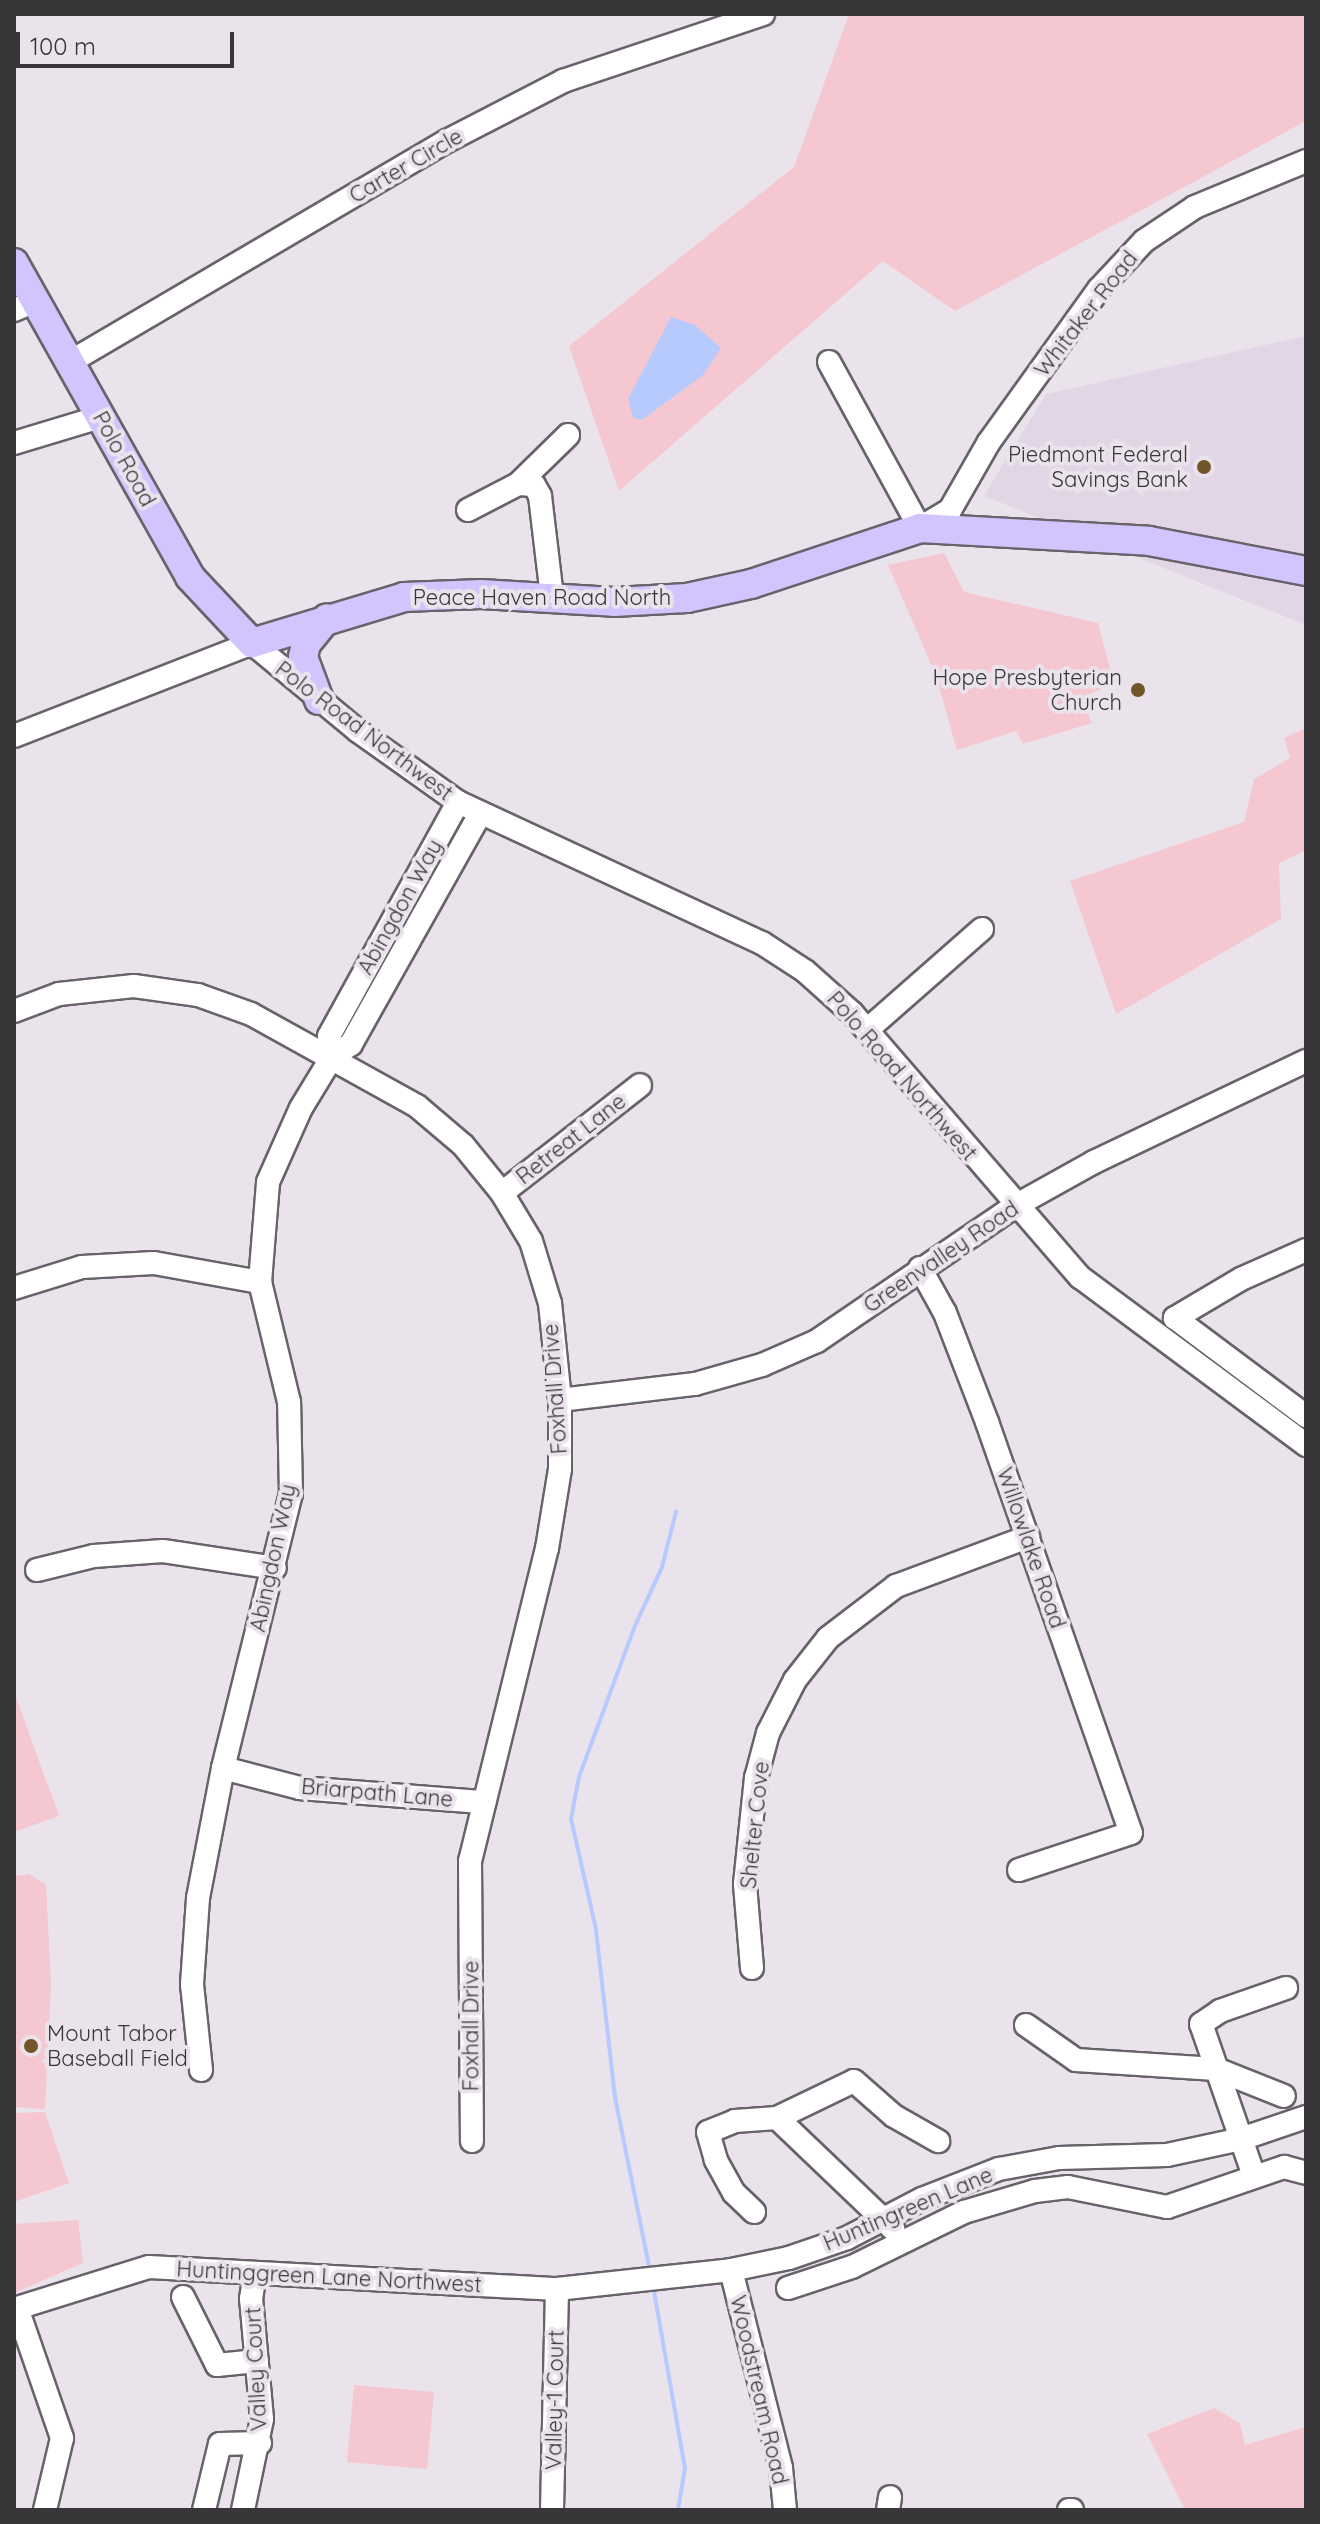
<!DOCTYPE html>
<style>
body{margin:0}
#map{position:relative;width:1320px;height:2524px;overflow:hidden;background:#eae3ec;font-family:Quicksand,sans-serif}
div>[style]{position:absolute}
.built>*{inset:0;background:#e2d6e6}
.green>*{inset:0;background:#f5c7d0}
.water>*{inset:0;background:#b7cafd}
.stream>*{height:4px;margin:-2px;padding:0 2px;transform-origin:2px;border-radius:2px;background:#b7cafd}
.roads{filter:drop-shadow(2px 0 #68626a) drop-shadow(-2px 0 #68626a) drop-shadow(0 2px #68626a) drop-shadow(0 -2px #68626a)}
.minor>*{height:22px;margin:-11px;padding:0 11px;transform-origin:11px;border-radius:11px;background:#fff}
.major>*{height:28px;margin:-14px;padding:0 14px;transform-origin:14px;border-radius:14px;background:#d2c5fe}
.dots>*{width:22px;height:22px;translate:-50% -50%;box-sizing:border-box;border:4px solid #eae3ec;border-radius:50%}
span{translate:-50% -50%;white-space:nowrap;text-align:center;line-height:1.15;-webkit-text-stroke:8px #eae3ec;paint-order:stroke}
.street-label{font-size:22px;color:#39363a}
.poi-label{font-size:22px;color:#39363a}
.right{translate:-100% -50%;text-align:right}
.left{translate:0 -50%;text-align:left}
.frame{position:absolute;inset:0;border:16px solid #39363a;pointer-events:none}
.scale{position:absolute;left:16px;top:32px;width:218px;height:36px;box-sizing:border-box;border:4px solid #39363a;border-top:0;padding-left:10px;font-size:24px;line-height:28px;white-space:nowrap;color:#39363a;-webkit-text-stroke:6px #eae3ec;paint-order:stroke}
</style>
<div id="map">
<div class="built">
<div style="clip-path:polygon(1306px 336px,1306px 625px,984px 496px,1046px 394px)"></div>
</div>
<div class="green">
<div style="clip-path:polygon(849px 14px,1306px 14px,1306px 121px,955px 311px,883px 261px,619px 491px,569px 346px,794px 167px)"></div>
<div style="clip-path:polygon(944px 553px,964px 592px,1098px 623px,1114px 684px,1082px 697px,1092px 723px,1023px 744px,1016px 731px,957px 750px,935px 673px,888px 565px)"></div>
<div style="clip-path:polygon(1306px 728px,1306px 850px,1279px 863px,1281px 919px,1116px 1014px,1070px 881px,1244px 822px,1254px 779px,1290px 758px,1284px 738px)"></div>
<div style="clip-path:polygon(14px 1692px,59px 1816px,14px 1832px)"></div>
<div style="clip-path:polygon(29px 1874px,46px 1885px,51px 1984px,45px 2109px,14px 2107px,14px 1876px)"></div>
<div style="clip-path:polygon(45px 2112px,69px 2183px,14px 2202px,14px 2113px)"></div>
<div style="clip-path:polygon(78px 2220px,83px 2263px,14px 2293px,14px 2224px)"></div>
<div style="clip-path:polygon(354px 2385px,434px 2392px,427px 2469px,347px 2462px)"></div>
<div style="clip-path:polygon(1214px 2408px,1240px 2423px,1245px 2445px,1306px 2427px,1306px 2510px,1185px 2510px,1147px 2434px)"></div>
</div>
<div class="water">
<div style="clip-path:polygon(671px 317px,695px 325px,721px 348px,703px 375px,642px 420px,633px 418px,628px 399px)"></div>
</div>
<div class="stream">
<div style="left:649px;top:2266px;width:172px;rotate:-101.4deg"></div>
<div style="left:615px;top:2097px;width:169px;rotate:-96.5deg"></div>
<div style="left:596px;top:1929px;width:113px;rotate:-102.8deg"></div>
<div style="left:571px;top:1819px;width:43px;rotate:-79.2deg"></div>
<div style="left:579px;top:1777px;width:159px;rotate:-69.7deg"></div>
<div style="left:634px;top:1628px;width:67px;rotate:-65.3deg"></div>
<div style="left:662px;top:1567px;width:57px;rotate:-75.7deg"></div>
<div style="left:654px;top:2291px;width:180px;rotate:80.1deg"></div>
<div style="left:685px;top:2468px;width:43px;rotate:99.5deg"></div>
</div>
<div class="roads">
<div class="minor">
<div style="left:14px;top:310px;width:23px;rotate:-23deg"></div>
<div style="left:70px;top:362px;width:437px;rotate:-30.4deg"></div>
<div style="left:447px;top:141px;width:131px;rotate:-27.3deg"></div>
<div style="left:563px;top:81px;width:211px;rotate:-18.5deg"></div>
<div style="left:829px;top:362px;width:189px;rotate:61.3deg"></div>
<div style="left:920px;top:528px;width:35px;rotate:-31deg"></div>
<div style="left:950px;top:510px;width:78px;rotate:-60.2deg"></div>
<div style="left:989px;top:442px;width:188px;rotate:-54.3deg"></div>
<div style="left:1099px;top:289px;width:66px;rotate:-46.8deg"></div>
<div style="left:1144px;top:241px;width:61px;rotate:-33.7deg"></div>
<div style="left:1195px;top:207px;width:120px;rotate:-22.5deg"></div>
<div style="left:14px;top:443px;width:90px;rotate:-16.8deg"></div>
<div style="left:518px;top:484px;width:70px;rotate:-44.4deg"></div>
<div style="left:468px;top:510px;width:56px;rotate:-27.5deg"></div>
<div style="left:518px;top:484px;width:16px;rotate:4deg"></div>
<div style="left:534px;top:485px;width:13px;rotate:61deg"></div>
<div style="left:540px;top:496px;width:102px;rotate:83.2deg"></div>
<div style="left:14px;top:736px;width:256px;rotate:-21.3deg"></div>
<div style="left:252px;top:643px;width:138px;rotate:39.7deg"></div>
<div style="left:358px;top:731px;width:123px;rotate:35.4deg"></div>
<div style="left:458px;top:802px;width:335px;rotate:24.9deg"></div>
<div style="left:762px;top:943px;width:51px;rotate:33.1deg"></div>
<div style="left:805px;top:971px;width:63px;rotate:41.8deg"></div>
<div style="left:852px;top:1013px;width:349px;rotate:49.2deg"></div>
<div style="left:1080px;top:1277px;width:282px;rotate:36.6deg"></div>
<div style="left:14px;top:1011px;width:48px;rotate:-20.7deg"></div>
<div style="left:59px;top:994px;width:75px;rotate:-6.1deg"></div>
<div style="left:134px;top:986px;width:65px;rotate:8deg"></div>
<div style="left:198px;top:995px;width:56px;rotate:19.7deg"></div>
<div style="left:251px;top:1014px;width:190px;rotate:29deg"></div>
<div style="left:417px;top:1106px;width:60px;rotate:40.3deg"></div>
<div style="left:463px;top:1145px;width:62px;rotate:50.9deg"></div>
<div style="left:502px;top:1193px;width:56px;rotate:58.9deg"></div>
<div style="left:531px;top:1241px;width:65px;rotate:73deg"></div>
<div style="left:550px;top:1303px;width:98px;rotate:84.1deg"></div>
<div style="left:560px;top:1400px;width:69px;rotate:90deg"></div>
<div style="left:560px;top:1469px;width:80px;rotate:99.3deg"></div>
<div style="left:547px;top:1548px;width:322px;rotate:103.8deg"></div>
<div style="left:470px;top:1861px;width:280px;rotate:89.6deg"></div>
<div style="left:867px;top:1030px;width:153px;rotate:-41.3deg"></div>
<div style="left:332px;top:1057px;width:21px;rotate:-98deg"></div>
<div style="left:329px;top:1036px;width:267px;rotate:-61.1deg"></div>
<div style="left:502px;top:1193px;width:175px;rotate:-38deg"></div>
<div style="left:1306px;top:1250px;width:71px;rotate:156deg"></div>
<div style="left:1241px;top:1279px;width:77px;rotate:149.4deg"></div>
<div style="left:1175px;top:1318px;width:164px;rotate:36.8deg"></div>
<div style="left:920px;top:1268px;width:51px;rotate:60.9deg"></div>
<div style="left:945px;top:1313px;width:117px;rotate:68.9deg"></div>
<div style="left:987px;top:1422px;width:435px;rotate:70.7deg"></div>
<div style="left:1131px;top:1833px;width:118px;rotate:161.7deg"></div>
<div style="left:14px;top:1288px;width:71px;rotate:-17.2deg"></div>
<div style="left:82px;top:1267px;width:72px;rotate:-3.2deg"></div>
<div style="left:154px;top:1263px;width:108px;rotate:10.2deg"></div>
<div style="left:560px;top:1400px;width:136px;rotate:-6.8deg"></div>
<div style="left:695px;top:1384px;width:70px;rotate:-15.8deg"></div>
<div style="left:762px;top:1365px;width:60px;rotate:-23.6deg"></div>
<div style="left:817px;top:1341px;width:240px;rotate:-34.3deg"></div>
<div style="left:1015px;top:1206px;width:90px;rotate:-29.1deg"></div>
<div style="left:1094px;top:1162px;width:235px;rotate:-25.5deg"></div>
<div style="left:37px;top:1570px;width:59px;rotate:-13.8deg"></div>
<div style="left:94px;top:1556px;width:69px;rotate:-4.1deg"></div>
<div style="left:163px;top:1551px;width:113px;rotate:8.6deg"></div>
<div style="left:223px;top:1768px;width:80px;rotate:14.6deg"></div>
<div style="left:300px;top:1788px;width:185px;rotate:4.4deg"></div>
<div style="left:752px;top:1968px;width:84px;rotate:-94.8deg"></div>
<div style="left:745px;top:1884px;width:107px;rotate:-84.1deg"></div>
<div style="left:756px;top:1778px;width:47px;rotate:-75.1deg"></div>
<div style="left:768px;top:1733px;width:59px;rotate:-63deg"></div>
<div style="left:795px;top:1680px;width:53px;rotate:-51.8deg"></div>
<div style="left:828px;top:1638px;width:86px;rotate:-37.4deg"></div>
<div style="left:896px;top:1586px;width:141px;rotate:-20.4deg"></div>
<div style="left:1026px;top:2025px;width:61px;rotate:35deg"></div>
<div style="left:1076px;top:2060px;width:140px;rotate:3.7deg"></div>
<div style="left:1216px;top:2069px;width:73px;rotate:21.7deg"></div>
<div style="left:201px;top:2070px;width:86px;rotate:-96deg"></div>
<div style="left:192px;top:1984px;width:86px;rotate:-86deg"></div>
<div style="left:198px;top:1898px;width:132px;rotate:-79.1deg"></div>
<div style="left:223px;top:1768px;width:282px;rotate:-76.1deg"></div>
<div style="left:291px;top:1494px;width:92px;rotate:-91.2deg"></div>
<div style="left:289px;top:1402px;width:123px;rotate:-103.6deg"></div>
<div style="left:260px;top:1282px;width:100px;rotate:-85.4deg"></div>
<div style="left:268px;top:1182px;width:81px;rotate:-66deg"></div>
<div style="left:301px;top:1108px;width:60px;rotate:-58.7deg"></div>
<div style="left:332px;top:1057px;width:23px;rotate:-34deg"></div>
<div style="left:351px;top:1044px;width:264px;rotate:-60.7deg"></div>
<div style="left:777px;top:2118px;width:85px;rotate:-25.7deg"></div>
<div style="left:854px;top:2081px;width:53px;rotate:41.2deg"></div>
<div style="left:894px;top:2116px;width:51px;rotate:29.6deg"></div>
<div style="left:1254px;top:2176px;width:161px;rotate:-109.2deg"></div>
<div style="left:1201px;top:2024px;width:23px;rotate:-34deg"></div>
<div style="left:1220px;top:2011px;width:70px;rotate:-19.2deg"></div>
<div style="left:754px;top:2212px;width:28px;rotate:-136deg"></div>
<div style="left:734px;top:2193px;width:38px;rotate:-119deg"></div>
<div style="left:716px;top:2160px;width:29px;rotate:-106deg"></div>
<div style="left:708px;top:2132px;width:29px;rotate:-22deg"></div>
<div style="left:735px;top:2121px;width:42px;rotate:-4.1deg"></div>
<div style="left:777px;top:2118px;width:161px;rotate:43.7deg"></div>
<div style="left:731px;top:2270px;width:204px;rotate:75.8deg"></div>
<div style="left:781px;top:2468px;width:42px;rotate:84.6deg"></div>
<div style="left:788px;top:2288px;width:67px;rotate:-18.2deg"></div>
<div style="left:852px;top:2267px;width:125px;rotate:-26.2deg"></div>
<div style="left:964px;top:2212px;width:74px;rotate:-16.5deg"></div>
<div style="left:1035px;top:2191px;width:33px;rotate:-7deg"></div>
<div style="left:1068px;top:2187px;width:101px;rotate:11.4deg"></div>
<div style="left:1167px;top:2207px;width:124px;rotate:-18.9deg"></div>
<div style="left:1284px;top:2167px;width:23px;rotate:15deg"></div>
<div style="left:183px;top:2297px;width:76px;rotate:63.4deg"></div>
<div style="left:217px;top:2365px;width:40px;rotate:-5.7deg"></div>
<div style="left:17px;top:2308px;width:138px;rotate:70.9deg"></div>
<div style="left:62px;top:2438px;width:74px;rotate:103.3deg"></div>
<div style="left:14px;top:2309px;width:141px;rotate:-17.3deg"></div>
<div style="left:149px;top:2267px;width:409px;rotate:3.1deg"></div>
<div style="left:557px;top:2289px;width:175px;rotate:-6.2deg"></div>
<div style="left:731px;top:2270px;width:59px;rotate:-11.7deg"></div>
<div style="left:789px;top:2258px;width:61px;rotate:-19deg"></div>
<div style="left:847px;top:2238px;width:85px;rotate:-27.5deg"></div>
<div style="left:922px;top:2199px;width:83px;rotate:-21.3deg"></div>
<div style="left:999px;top:2169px;width:61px;rotate:-10.4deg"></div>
<div style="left:1059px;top:2158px;width:108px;rotate:-1.6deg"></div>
<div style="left:1167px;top:2155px;width:76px;rotate:-12.2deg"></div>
<div style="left:1241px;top:2139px;width:69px;rotate:-18.7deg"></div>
<div style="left:204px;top:2510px;width:68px;rotate:-76.4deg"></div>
<div style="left:220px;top:2444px;width:40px;rotate:-1.4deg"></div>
<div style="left:243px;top:2510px;width:93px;rotate:-78.2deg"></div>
<div style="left:262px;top:2419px;width:121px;rotate:-95.2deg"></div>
<div style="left:251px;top:2299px;width:24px;rotate:-81deg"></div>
<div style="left:552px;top:2510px;width:221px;rotate:-88.7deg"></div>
<div style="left:888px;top:2510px;width:13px;rotate:-81deg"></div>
<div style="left:1069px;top:2510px;width:3px"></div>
</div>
<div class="major">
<div style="left:14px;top:263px;width:360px;rotate:60.7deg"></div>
<div style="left:190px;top:577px;width:91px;rotate:46.8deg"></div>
<div style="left:252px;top:643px;width:159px;rotate:-16.8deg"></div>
<div style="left:404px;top:597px;width:77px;rotate:-2.2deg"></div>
<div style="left:481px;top:594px;width:133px;rotate:3.4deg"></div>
<div style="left:614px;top:602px;width:73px;rotate:-3.1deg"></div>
<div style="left:687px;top:598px;width:66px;rotate:-12.3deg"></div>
<div style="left:751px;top:584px;width:178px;rotate:-18.3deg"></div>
<div style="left:920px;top:528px;width:229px;rotate:3.2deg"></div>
<div style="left:1149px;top:541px;width:160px;rotate:10.8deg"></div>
<div style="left:319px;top:700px;width:46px;rotate:-110.4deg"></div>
<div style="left:303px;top:657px;width:13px;rotate:-77deg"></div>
<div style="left:306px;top:644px;width:33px;rotate:-51deg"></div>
</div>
</div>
<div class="dots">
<div style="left:1204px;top:467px;background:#725629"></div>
<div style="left:1138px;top:690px;background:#725629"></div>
<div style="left:31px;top:2046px;background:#725629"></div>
</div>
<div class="street-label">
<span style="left:406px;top:166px;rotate:-30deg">Carter Circle</span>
<span style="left:1086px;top:314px;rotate:-52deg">Whitaker Road</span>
<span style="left:124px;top:459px;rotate:61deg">Polo Road</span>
<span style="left:542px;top:598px">Peace Haven Road North</span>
<span style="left:364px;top:731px;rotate:37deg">Polo Road Northwest</span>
<span style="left:400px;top:907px;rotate:-61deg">Abingdon Way</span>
<span style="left:902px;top:1076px;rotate:49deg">Polo Road Northwest</span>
<span style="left:571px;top:1139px;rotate:-38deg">Retreat Lane</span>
<span style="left:941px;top:1257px;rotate:-34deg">Greenvalley Road</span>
<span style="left:555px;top:1389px;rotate:-94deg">Foxhall Drive</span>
<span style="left:1031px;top:1548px;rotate:71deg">Willowlake Road</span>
<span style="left:273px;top:1558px;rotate:-78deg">Abingdon Way</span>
<span style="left:377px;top:1793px;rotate:5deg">Briarpath Lane</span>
<span style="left:755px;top:1825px;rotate:-84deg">Shelter Cove</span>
<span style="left:471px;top:2026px;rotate:-90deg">Foxhall Drive</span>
<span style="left:908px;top:2209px;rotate:-23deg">Huntingreen Lane</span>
<span style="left:329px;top:2277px;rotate:3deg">Huntinggreen Lane Northwest</span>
<span style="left:256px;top:2369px;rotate:-93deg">Valley Court</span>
<span style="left:759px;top:2390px;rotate:77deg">Woodstream Road</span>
<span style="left:555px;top:2400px;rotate:-89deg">Valley-1 Court</span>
</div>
<div class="poi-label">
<span class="right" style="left:1188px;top:467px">Piedmont Federal<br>Savings Bank</span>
<span class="right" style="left:1122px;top:690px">Hope Presbyterian<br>Church</span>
<span class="left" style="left:47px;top:2046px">Mount Tabor<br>Baseball Field</span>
</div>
<div class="frame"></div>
<div class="scale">100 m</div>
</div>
